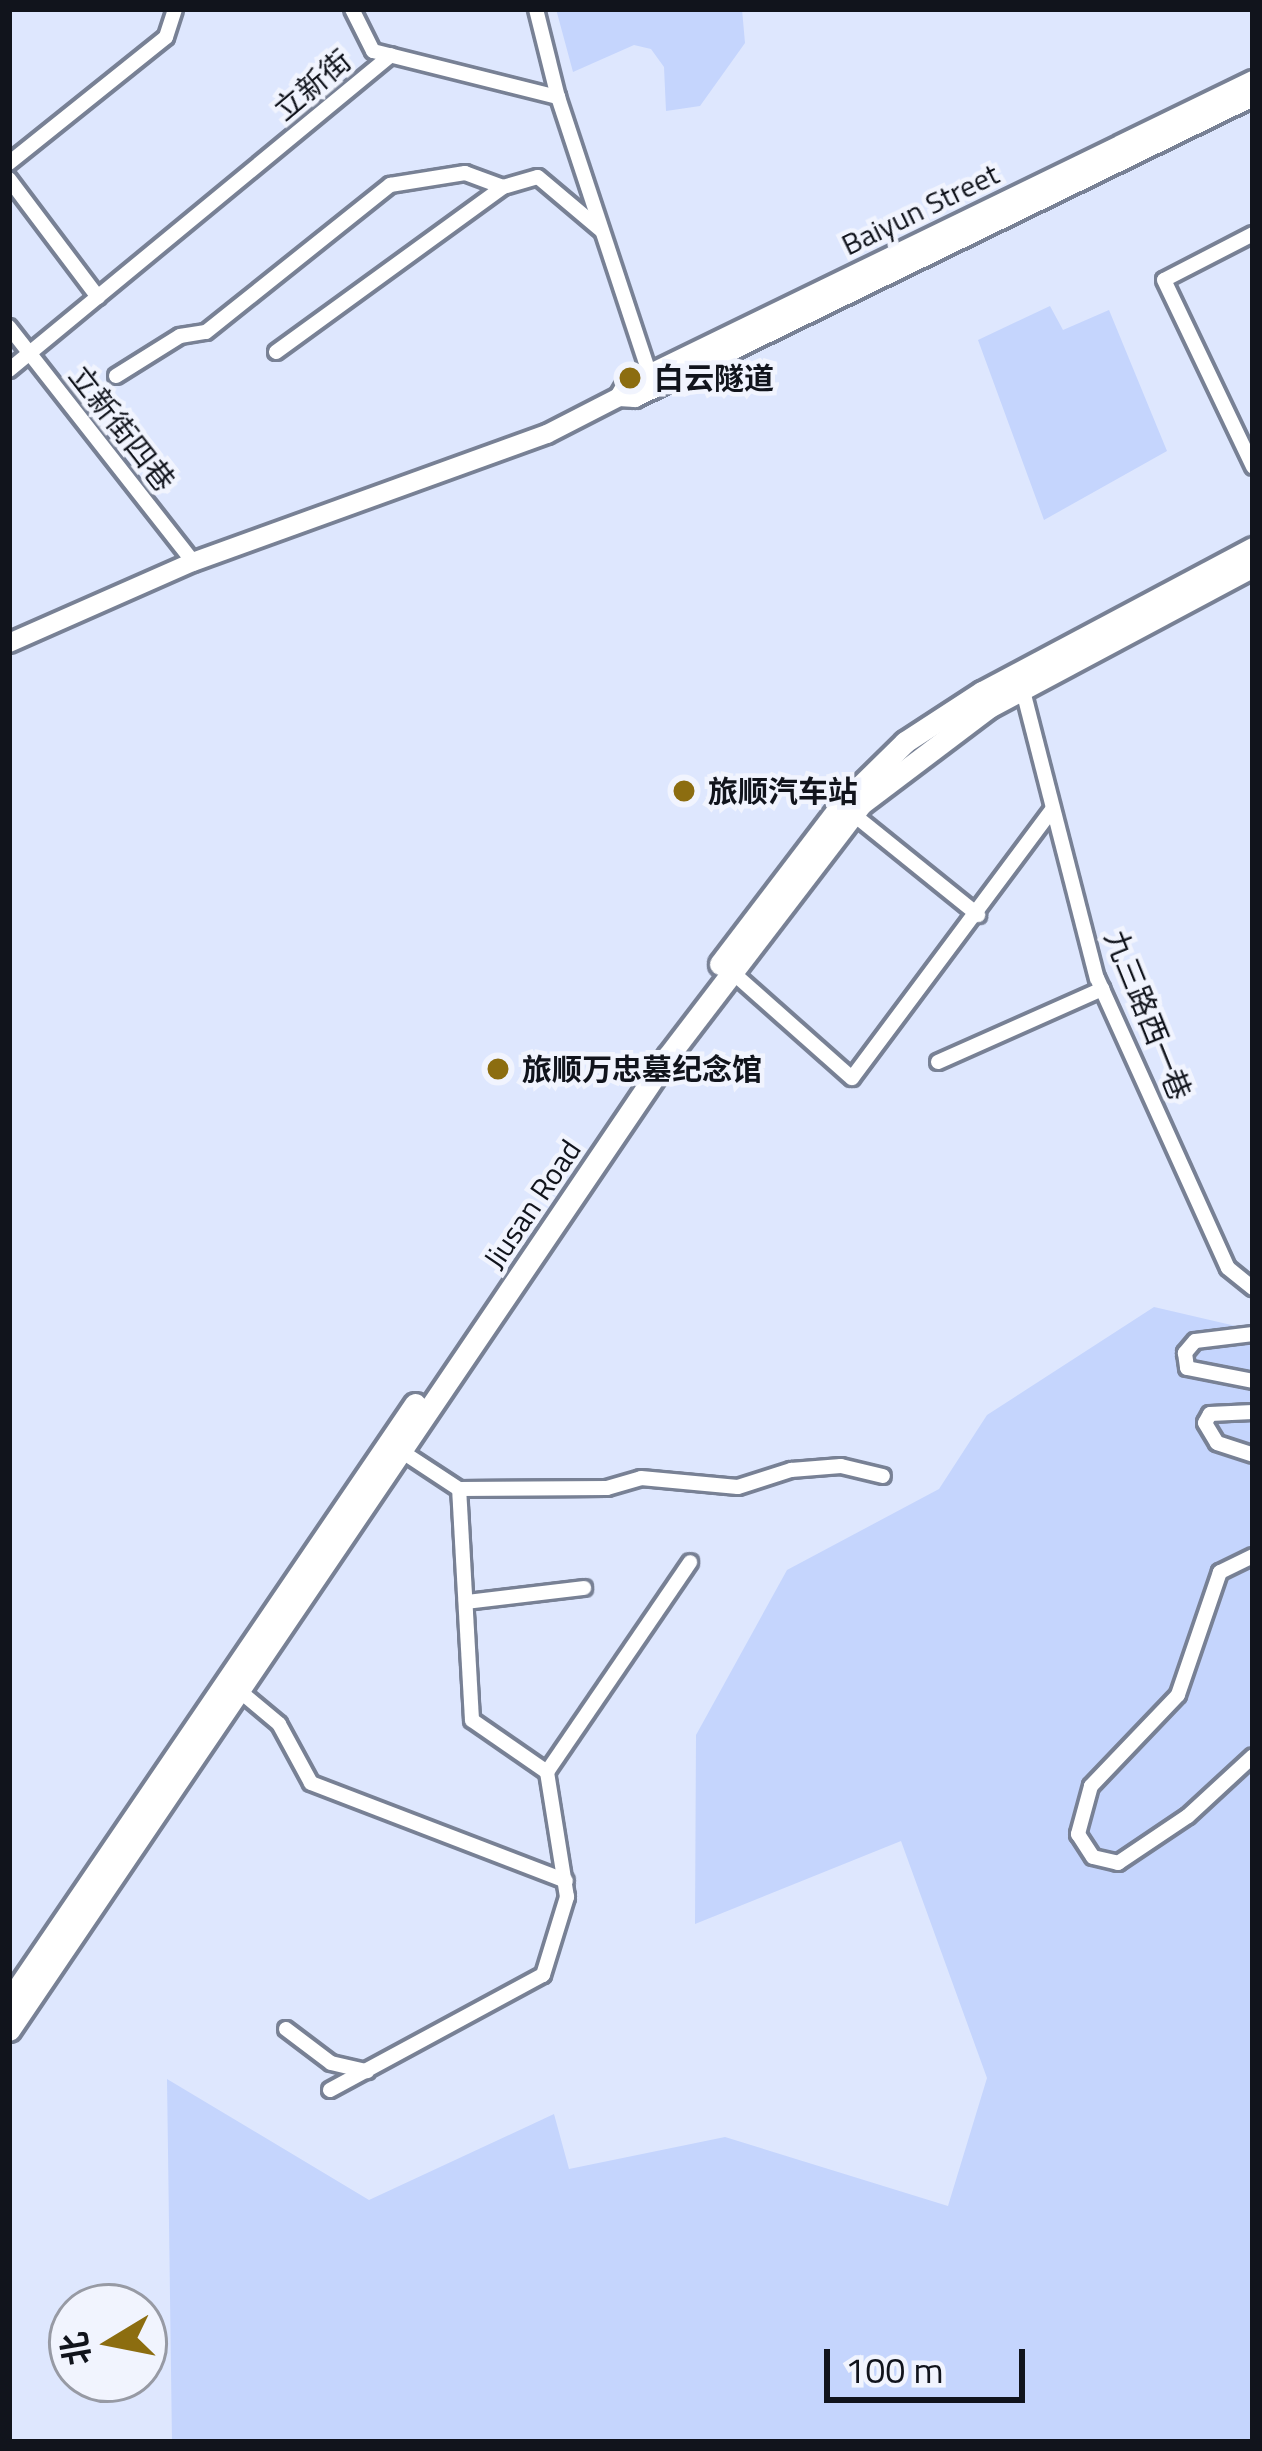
<!DOCTYPE html>
<meta charset="utf-8">
<style>
body{margin:0}
#map{position:relative;width:1262px;height:2451px;overflow:hidden;background:#dee7fe;font-family:"Titillium Web","Noto Sans SC",sans-serif}
div>[style]{position:absolute}
.green>*{inset:0;background:#c5d5fd}
.roads{filter:drop-shadow(3px 0 #788195) drop-shadow(-3px 0 #788195) drop-shadow(0 3px #788195) drop-shadow(0 -3px #788195)}
.minor>*{height:14px;margin:-7px;padding:0 7px;transform-origin:7px;border-radius:7px;background:#fff}
.secondary>*{height:18px;margin:-9px;padding:0 9px;transform-origin:9px;border-radius:9px;background:#fff}
.trunk>*{height:21px;margin:-10.5px;padding:0 10.5px;transform-origin:10.5px;border-radius:10.5px;background:#fff}
.dots>*{width:33px;height:33px;translate:-50% -50%;box-sizing:border-box;border:6px solid #f1f4fe;border-radius:50%}
span{translate:-50% -50%;white-space:nowrap;text-align:center;line-height:1.15;-webkit-text-stroke:9px #f1f4fe;paint-order:stroke}
.street-label{font-size:30px;color:#11141c}
.poi-label{font-size:30px;color:#11141c;font-weight:700}
.left{translate:0 -50%;text-align:left}
.frame{position:absolute;inset:0;border:12px solid #11141c;pointer-events:none}
.north{position:absolute;left:48px;top:2283px;width:120px;height:120px;box-sizing:border-box;background:#f1f4fe;border:3px solid #979aa4;border-radius:50%;rotate:260deg;font-size:33px;font-weight:700;line-height:48px;text-align:center;color:#11141c}
.north::after{content:'';display:block;margin:auto;width:42px;height:54px;background:#8c6d10;clip-path:polygon(50% 0,100% 100%,50% 72%,0 100%)}
.scale{position:absolute;left:824px;top:2349px;width:201px;height:54px;box-sizing:border-box;border:6px solid #11141c;border-top:0;padding-left:15px;font-size:36px;line-height:42px;white-space:nowrap;color:#11141c;-webkit-text-stroke:9px #f1f4fe;paint-order:stroke}
</style>
<div id="map">
<div class="green">
<div style="clip-path:polygon(556px 9px,742px 9px,745px 43px,700px 106px,666px 111px,664px 67px,651px 49px,634px 45px,573px 72px)"></div>
<div style="clip-path:polygon(1050px 306px,1063px 330px,1109px 310px,1167px 451px,1044px 520px,978px 340px)"></div>
<div style="clip-path:polygon(1154px 1307px,1253px 1330px,1253px 2442px,172px 2442px,167px 2079px,369px 2200px,554px 2114px,569px 2169px,725px 2137px,948px 2206px,987px 2078px,901px 1841px,695px 1924px,696px 1735px,787px 1570px,939px 1489px,987px 1415px)"></div>
</div>
<div class="roads">
<div class="minor">
<div style="left:352px;top:9px;width:47px;rotate:63.4deg"></div>
<div style="left:373px;top:51px;width:191px;rotate:14deg"></div>
<div style="left:558px;top:97px;width:297px;rotate:71.7deg"></div>
<div style="left:536px;top:9px;width:91px;rotate:76deg"></div>
<div style="left:9px;top:163px;width:201px;rotate:-38.7deg"></div>
<div style="left:166px;top:37px;width:29px;rotate:-72deg"></div>
<div style="left:9px;top:179px;width:148px;rotate:53deg"></div>
<div style="left:1253px;top:234px;width:100px;rotate:152.7deg"></div>
<div style="left:1164px;top:280px;width:207px;rotate:64.5deg"></div>
<div style="left:9px;top:327px;width:298px;rotate:51.9deg"></div>
<div style="left:276px;top:352px;width:281px;rotate:-36deg"></div>
<div style="left:503px;top:187px;width:36px;rotate:-16deg"></div>
<div style="left:538px;top:177px;width:82px;rotate:40.1deg"></div>
<div style="left:9px;top:370px;width:495px;rotate:-39.5deg"></div>
<div style="left:116px;top:376px;width:75px;rotate:-32deg"></div>
<div style="left:180px;top:336px;width:26px;rotate:-9deg"></div>
<div style="left:206px;top:332px;width:236px;rotate:-38.6deg"></div>
<div style="left:390px;top:185px;width:76px;rotate:-9.1deg"></div>
<div style="left:465px;top:173px;width:40px;rotate:20.2deg"></div>
<div style="left:1021px;top:683px;width:305px;rotate:75.6deg"></div>
<div style="left:1097px;top:978px;width:318px;rotate:65.7deg"></div>
<div style="left:1228px;top:1268px;width:32px;rotate:39deg"></div>
<div style="left:853px;top:814px;width:161px;rotate:38.9deg"></div>
<div style="left:732px;top:972px;width:160px;rotate:41.5deg"></div>
<div style="left:852px;top:1078px;width:334px;rotate:-53.3deg"></div>
<div style="left:938px;top:1062px;width:180px;rotate:-24deg"></div>
<div style="left:1253px;top:1334px;width:58px;rotate:173.1deg"></div>
<div style="left:1195px;top:1341px;width:16px;rotate:130deg"></div>
<div style="left:1185px;top:1353px;width:15px;rotate:82deg"></div>
<div style="left:1187px;top:1368px;width:67px;rotate:11.1deg"></div>
<div style="left:1253px;top:1412px;width:43px;rotate:177.3deg"></div>
<div style="left:1210px;top:1414px;width:10px;rotate:119deg"></div>
<div style="left:1205px;top:1423px;width:23px;rotate:59deg"></div>
<div style="left:1217px;top:1443px;width:38px;rotate:18deg"></div>
<div style="left:398px;top:1449px;width:73px;rotate:33.3deg"></div>
<div style="left:459px;top:1489px;width:148px;rotate:-0.4deg"></div>
<div style="left:607px;top:1488px;width:35px;rotate:-16deg"></div>
<div style="left:641px;top:1478px;width:97px;rotate:5.3deg"></div>
<div style="left:738px;top:1487px;width:56px;rotate:-17.8deg"></div>
<div style="left:791px;top:1470px;width:50px;rotate:-4.6deg"></div>
<div style="left:841px;top:1466px;width:43px;rotate:13.4deg"></div>
<div style="left:1253px;top:1556px;width:37px;rotate:154deg"></div>
<div style="left:1220px;top:1572px;width:130px;rotate:108.9deg"></div>
<div style="left:1178px;top:1695px;width:126px;rotate:133.7deg"></div>
<div style="left:1091px;top:1786px;width:50px;rotate:105.2deg"></div>
<div style="left:1078px;top:1834px;width:27px;rotate:57deg"></div>
<div style="left:1093px;top:1857px;width:26px;rotate:13deg"></div>
<div style="left:1118px;top:1863px;width:84px;rotate:-33.9deg"></div>
<div style="left:1188px;top:1816px;width:88px;rotate:-42.7deg"></div>
<div style="left:466px;top:1602px;width:119px;rotate:-6.8deg"></div>
<div style="left:236px;top:1688px;width:56px;rotate:39.9deg"></div>
<div style="left:279px;top:1724px;width:67px;rotate:61.5deg"></div>
<div style="left:311px;top:1783px;width:273px;rotate:21deg"></div>
<div style="left:547px;top:1772px;width:254px;rotate:-55.7deg"></div>
<div style="left:286px;top:2029px;width:56px;rotate:37.1deg"></div>
<div style="left:331px;top:2063px;width:37px;rotate:13deg"></div>
<div style="left:330px;top:2090px;width:242px;rotate:-28.4deg"></div>
<div style="left:543px;top:1975px;width:82px;rotate:-72.9deg"></div>
<div style="left:567px;top:1897px;width:127px;rotate:-99.1deg"></div>
<div style="left:547px;top:1772px;width:91px;rotate:-145.3deg"></div>
<div style="left:472px;top:1720px;width:231px;rotate:-93.2deg"></div>
</div>
<div class="secondary">
<div style="left:619px;top:397px;width:14px;rotate:-60deg"></div>
<div style="left:626px;top:385px;width:697px;rotate:-25.94deg"></div>
<div style="left:9px;top:643px;width:201px;rotate:-23.8deg"></div>
<div style="left:193px;top:562px;width:376px;rotate:-19.9deg"></div>
<div style="left:547px;top:434px;width:81px;rotate:-27.2deg"></div>
<div style="left:619px;top:397px;width:16px;rotate:4deg"></div>
<div style="left:635px;top:398px;width:687px;rotate:-25.97deg"></div>
</div>
<div class="trunk">
<div style="left:720px;top:964px;width:200px;rotate:-52.7deg"></div>
<div style="left:841px;top:805px;width:90px;rotate:-44.5deg"></div>
<div style="left:905px;top:742px;width:92px;rotate:-33deg"></div>
<div style="left:982px;top:692px;width:307px;rotate:-28deg"></div>
<div style="left:9px;top:2001px;width:722px;rotate:-55.78deg"></div>
<div style="left:9px;top:2030px;width:1177px;rotate:-55.91deg"></div>
<div style="left:669px;top:1055px;width:317px;rotate:-52.6deg"></div>
<div style="left:862px;top:803px;width:159px;rotate:-37.1deg"></div>
<div style="left:989px;top:707px;width:299px;rotate:-28.1deg"></div>
</div>
</div>
<div class="dots">
<div style="left:630px;top:378px;background:#8c6d10"></div>
<div style="left:684px;top:791px;background:#8c6d10"></div>
<div style="left:498px;top:1069px;background:#8c6d10"></div>
</div>
<div class="street-label">
<span style="left:312px;top:85px;rotate:-40deg">立新街</span>
<span style="left:920px;top:209px;rotate:-26deg">Baiyun Street</span>
<span style="left:122px;top:428px;rotate:52deg">立新街四巷</span>
<span style="left:1148px;top:1015px;rotate:68deg">九三路西一巷</span>
<span style="left:532px;top:1204px;rotate:-56deg">Jiusan Road</span>
</div>
<div class="poi-label">
<span class="left" style="left:654px;top:378px">白云隧道</span>
<span class="left" style="left:708px;top:791px">旅顺汽车站</span>
<span class="left" style="left:522px;top:1069px">旅顺万忠墓纪念馆</span>
</div>
<div class="frame"></div>
<div class="north">北</div>
<div class="scale">100 m</div>
</div>
